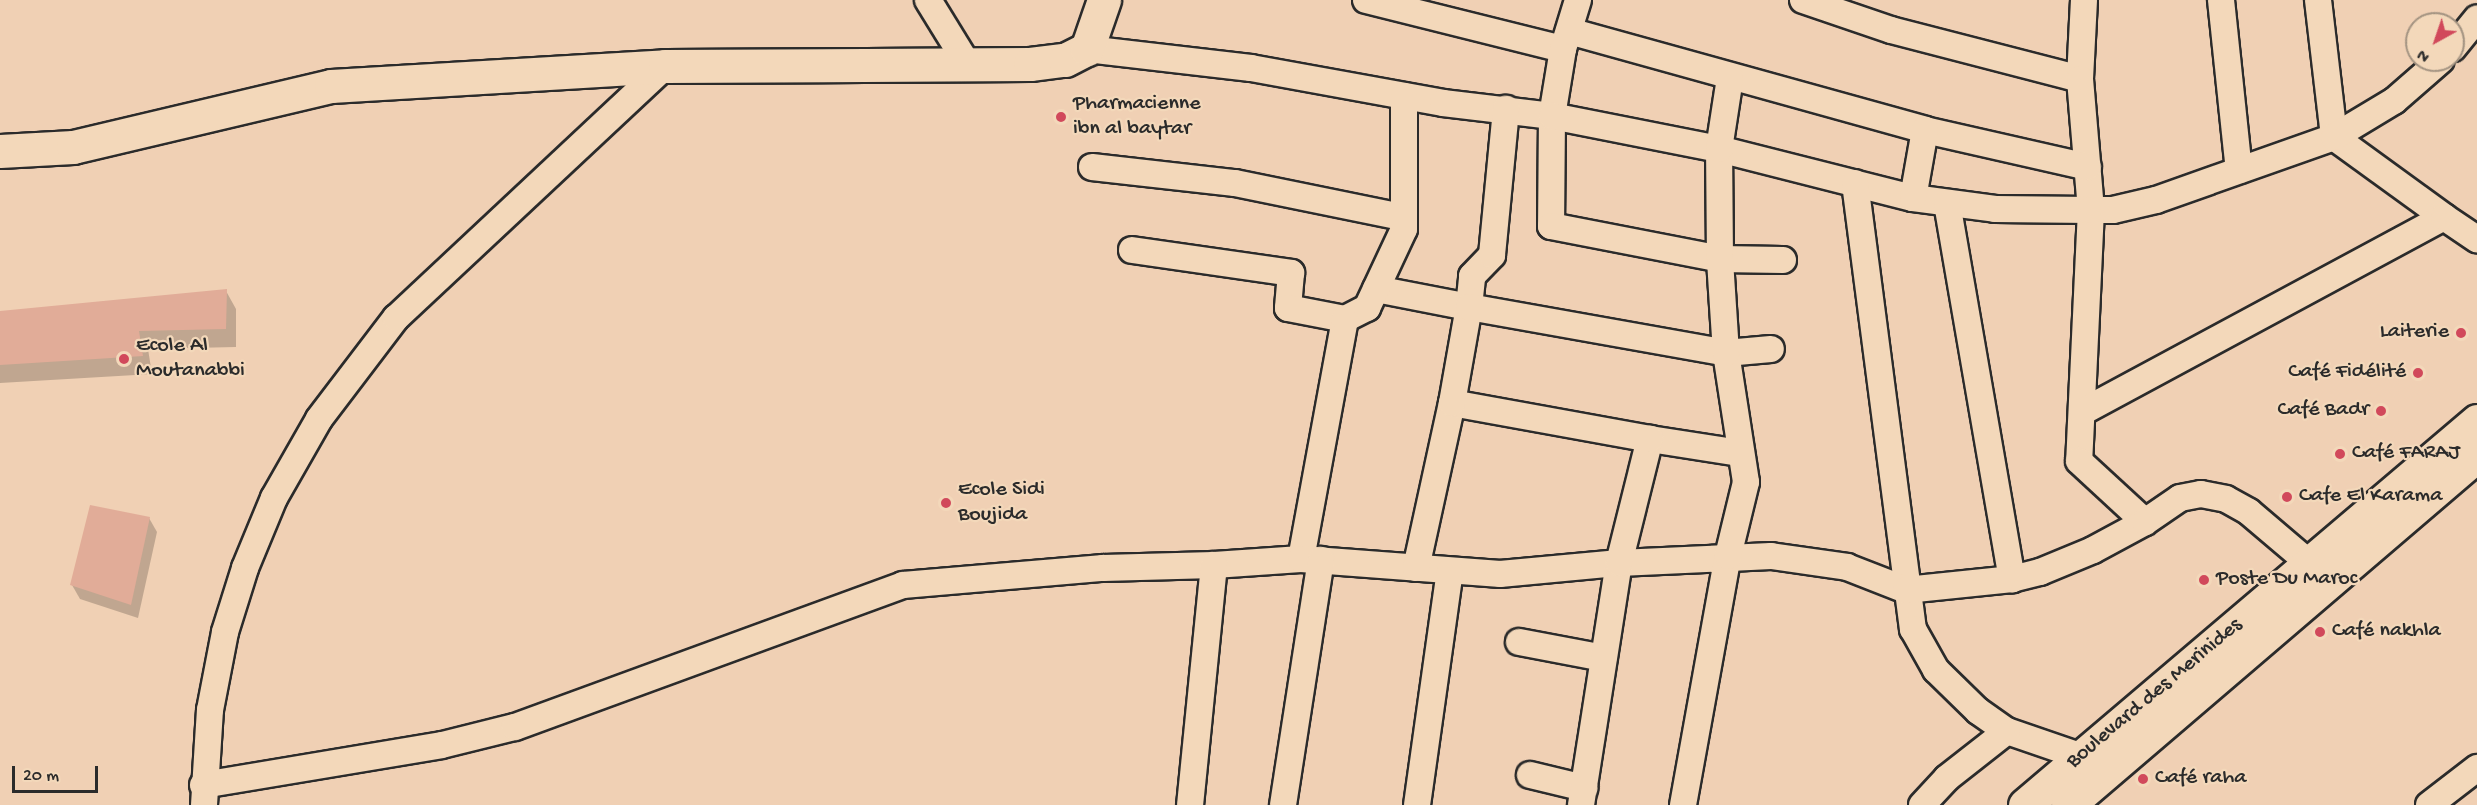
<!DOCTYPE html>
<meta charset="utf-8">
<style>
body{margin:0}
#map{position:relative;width:2477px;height:805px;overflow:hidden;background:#f0d0b4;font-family:"Gochi Hand",sans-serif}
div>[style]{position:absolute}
.shadow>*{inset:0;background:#0003}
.building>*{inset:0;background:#e1ac98}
.roads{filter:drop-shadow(2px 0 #2b2b2b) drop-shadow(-2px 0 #2b2b2b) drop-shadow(0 2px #2b2b2b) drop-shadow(0 -2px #2b2b2b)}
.street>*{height:26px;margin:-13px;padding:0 13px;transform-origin:13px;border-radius:13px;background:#f3d8ba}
.secondary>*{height:33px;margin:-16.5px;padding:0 16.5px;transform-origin:16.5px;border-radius:16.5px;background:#f3d8ba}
.primary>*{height:33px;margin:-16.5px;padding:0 16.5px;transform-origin:16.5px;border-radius:16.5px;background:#f3d8ba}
.dots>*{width:16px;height:16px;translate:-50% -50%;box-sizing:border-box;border:3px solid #f3d8ba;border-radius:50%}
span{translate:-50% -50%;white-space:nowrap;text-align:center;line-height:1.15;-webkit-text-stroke:4.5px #f3d8ba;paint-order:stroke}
.poi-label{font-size:22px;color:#2b2b2b}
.left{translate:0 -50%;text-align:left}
.right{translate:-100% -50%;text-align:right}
.street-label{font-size:22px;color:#2b2b2b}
.north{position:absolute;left:2405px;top:12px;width:60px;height:60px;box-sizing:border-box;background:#f3d8ba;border:2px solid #a39381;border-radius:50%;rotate:220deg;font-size:16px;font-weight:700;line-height:24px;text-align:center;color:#2b2b2b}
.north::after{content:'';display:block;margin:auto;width:21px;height:27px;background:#d1495b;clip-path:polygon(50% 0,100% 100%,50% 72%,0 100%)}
.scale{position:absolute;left:12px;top:766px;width:86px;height:27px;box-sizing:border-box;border:3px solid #2b2b2b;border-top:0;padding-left:8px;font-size:18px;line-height:21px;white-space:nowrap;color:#2b2b2b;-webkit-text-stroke:4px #f3d8ba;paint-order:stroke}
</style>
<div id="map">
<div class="shadow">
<div style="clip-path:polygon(226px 291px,236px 309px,236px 347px,148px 349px,152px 374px,0 383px,0 312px)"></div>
<div style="clip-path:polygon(149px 518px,157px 532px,138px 618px,80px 599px,72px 585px)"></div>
</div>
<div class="building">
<div style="clip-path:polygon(227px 289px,226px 329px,139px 331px,143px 356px,0 365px,0 311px)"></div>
<div style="clip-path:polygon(90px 505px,150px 517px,131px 605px,70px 585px)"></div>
</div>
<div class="roads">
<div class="street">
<div style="left:928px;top:0;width:76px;rotate:58.4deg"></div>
<div style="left:1366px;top:0;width:203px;rotate:14deg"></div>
<div style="left:1578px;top:0;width:51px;rotate:107deg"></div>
<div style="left:1563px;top:49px;width:68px;rotate:99.3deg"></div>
<div style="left:1552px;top:116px;width:110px;rotate:90.5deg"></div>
<div style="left:1551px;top:226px;width:172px;rotate:11deg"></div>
<div style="left:1720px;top:259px;width:63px;rotate:0.9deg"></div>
<div style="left:1803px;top:0;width:93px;rotate:18.8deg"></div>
<div style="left:1891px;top:30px;width:195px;rotate:14.5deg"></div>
<div style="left:2084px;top:0;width:79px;rotate:92.9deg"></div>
<div style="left:2080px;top:79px;width:131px;rotate:85.2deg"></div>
<div style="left:2091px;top:210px;width:251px;rotate:92.7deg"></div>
<div style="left:2079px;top:461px;width:90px;rotate:42.7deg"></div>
<div style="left:2221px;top:0;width:171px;rotate:84deg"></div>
<div style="left:2318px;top:0;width:138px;rotate:83.3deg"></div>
<div style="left:2334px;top:137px;width:136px;rotate:36deg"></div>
<div style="left:1569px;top:31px;width:370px;rotate:15.5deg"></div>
<div style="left:1925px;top:130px;width:167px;rotate:12.8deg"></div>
<div style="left:2453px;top:48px;width:38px;rotate:-51deg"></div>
<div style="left:1087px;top:49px;width:165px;rotate:6.6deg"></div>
<div style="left:1251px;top:68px;width:195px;rotate:10.3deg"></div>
<div style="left:1443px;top:103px;width:110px;rotate:6.8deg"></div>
<div style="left:1552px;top:116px;width:170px;rotate:11.2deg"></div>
<div style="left:1719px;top:149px;width:200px;rotate:14.2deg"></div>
<div style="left:1913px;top:198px;width:83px;rotate:7.6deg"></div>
<div style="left:1995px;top:209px;width:96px;rotate:0.6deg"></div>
<div style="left:2091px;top:210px;width:22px"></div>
<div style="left:2113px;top:210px;width:44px;rotate:-13.1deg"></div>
<div style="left:2156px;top:200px;width:189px;rotate:-19.5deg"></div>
<div style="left:2334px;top:137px;width:70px;rotate:-31deg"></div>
<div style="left:2394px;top:101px;width:62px;rotate:-41.1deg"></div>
<div style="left:1092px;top:167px;width:144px;rotate:6.4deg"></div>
<div style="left:1235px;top:183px;width:170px;rotate:11.5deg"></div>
<div style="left:1855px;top:183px;width:450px;rotate:82.6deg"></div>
<div style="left:1913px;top:629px;width:47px;rotate:60.7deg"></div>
<div style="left:1936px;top:670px;width:59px;rotate:44.3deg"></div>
<div style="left:1978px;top:711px;width:35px;rotate:35deg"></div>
<div style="left:2007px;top:731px;width:77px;rotate:18.9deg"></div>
<div style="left:1913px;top:198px;width:69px;rotate:-80deg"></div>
<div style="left:1947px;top:203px;width:382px;rotate:80.2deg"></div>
<div style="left:1132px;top:250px;width:161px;rotate:8.2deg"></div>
<div style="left:1291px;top:273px;width:35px;rotate:95deg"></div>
<div style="left:1288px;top:308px;width:58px;rotate:10.9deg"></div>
<div style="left:1376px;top:289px;width:95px;rotate:11deg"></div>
<div style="left:1469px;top:307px;width:31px;rotate:-84deg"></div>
<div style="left:1472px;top:276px;width:29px;rotate:-46deg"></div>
<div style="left:1492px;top:255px;width:147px;rotate:-84.5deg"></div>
<div style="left:2082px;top:412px;width:411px;rotate:-28.3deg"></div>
<div style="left:2444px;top:217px;width:40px;rotate:34deg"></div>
<div style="left:1650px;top:439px;width:90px;rotate:8.9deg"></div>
<div style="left:1301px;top:559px;width:244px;rotate:-79.6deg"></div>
<div style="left:1345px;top:319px;width:25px;rotate:-27deg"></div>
<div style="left:1367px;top:308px;width:87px;rotate:-64.9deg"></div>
<div style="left:1404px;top:229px;width:133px;rotate:-90deg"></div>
<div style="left:1214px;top:565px;width:87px;rotate:-3.9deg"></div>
<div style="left:1301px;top:559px;width:200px;rotate:4.3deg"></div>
<div style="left:1500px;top:574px;width:120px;rotate:-5.3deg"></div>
<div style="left:1619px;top:563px;width:152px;rotate:-2.6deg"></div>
<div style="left:1771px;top:556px;width:77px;rotate:8.2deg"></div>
<div style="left:1847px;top:567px;width:63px;rotate:21.3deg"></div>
<div style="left:1906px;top:590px;width:107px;rotate:-5.9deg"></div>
<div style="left:2012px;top:579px;width:29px;rotate:-14deg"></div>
<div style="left:2040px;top:572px;width:57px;rotate:-22.5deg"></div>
<div style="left:2093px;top:550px;width:59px;rotate:-28.3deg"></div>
<div style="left:2145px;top:522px;width:42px;rotate:-34.4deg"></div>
<div style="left:2180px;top:498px;width:21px;rotate:-11deg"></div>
<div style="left:2201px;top:494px;width:25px;rotate:11deg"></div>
<div style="left:2226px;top:499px;width:26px;rotate:29deg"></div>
<div style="left:2249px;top:512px;width:79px;rotate:40.4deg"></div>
<div style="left:1416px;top:568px;width:169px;rotate:-77.7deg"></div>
<div style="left:1519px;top:642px;width:86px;rotate:10.7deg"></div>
<div style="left:1530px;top:775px;width:56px;rotate:13.5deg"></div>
<div style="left:203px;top:785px;width:242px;rotate:-9.5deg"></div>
<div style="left:442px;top:745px;width:75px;rotate:-13.9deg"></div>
<div style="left:515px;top:727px;width:413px;rotate:-20.1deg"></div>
<div style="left:903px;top:585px;width:201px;rotate:-4.9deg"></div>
<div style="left:1103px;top:568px;width:111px;rotate:-1.5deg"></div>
<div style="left:1214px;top:565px;width:241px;rotate:95.7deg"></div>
<div style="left:204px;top:805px;width:95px;rotate:-86.4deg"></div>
<div style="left:210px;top:710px;width:79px;rotate:-79.1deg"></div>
<div style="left:225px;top:632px;width:67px;rotate:-72.6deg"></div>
<div style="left:245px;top:568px;width:76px;rotate:-67.5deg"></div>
<div style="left:274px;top:498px;width:91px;rotate:-60.3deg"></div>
<div style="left:319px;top:419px;width:127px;rotate:-52.7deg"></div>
<div style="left:396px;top:318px;width:369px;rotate:-43.1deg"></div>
<div style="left:1283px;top:805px;width:248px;rotate:-81.2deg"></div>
<div style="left:1417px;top:805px;width:236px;rotate:-82deg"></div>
<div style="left:1581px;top:805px;width:245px;rotate:-81.1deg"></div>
<div style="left:1619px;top:563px;width:128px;rotate:-76deg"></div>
<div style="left:1650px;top:439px;width:201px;rotate:-169.7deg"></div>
<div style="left:1452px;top:403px;width:97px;rotate:-80deg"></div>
<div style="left:1469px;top:307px;width:261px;rotate:10.1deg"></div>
<div style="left:1726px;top:353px;width:45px;rotate:-5.1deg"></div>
<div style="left:1683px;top:805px;width:253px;rotate:-79.8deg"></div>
<div style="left:1728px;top:556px;width:76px;rotate:-76.3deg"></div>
<div style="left:1746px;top:482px;width:131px;rotate:-98.8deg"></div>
<div style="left:1726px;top:353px;width:94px;rotate:-93.7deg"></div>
<div style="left:1720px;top:259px;width:110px;rotate:-90.5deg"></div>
<div style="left:1719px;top:149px;width:72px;rotate:-81.2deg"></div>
<div style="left:1922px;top:805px;width:37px;rotate:-47deg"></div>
<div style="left:1947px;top:778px;width:76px;rotate:-38.1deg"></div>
<div style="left:2429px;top:805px;width:61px;rotate:-37.6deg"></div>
</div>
<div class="secondary">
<div style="left:0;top:151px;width:73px;rotate:-3.1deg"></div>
<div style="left:73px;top:147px;width:265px;rotate:-13.3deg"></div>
<div style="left:331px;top:86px;width:335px;rotate:-3.4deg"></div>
<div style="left:665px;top:66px;width:365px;rotate:-0.3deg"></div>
<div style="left:1030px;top:64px;width:35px;rotate:-7deg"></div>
<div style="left:1065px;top:60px;width:25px;rotate:-27deg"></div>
<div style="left:1087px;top:49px;width:52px;rotate:-70.9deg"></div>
</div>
<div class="primary">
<div style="left:2025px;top:805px;width:593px;rotate:-40.35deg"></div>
<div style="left:2068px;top:805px;width:538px;rotate:-40.56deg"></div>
</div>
</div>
<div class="dots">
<div style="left:1061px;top:117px;background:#d1495b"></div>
<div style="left:2461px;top:333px;background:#d1495b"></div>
<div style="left:124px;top:359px;background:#d1495b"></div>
<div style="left:2418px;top:373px;background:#d1495b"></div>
<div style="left:2381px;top:411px;background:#d1495b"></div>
<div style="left:2340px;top:454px;background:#d1495b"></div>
<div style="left:2287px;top:497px;background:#d1495b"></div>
<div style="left:946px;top:503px;background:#d1495b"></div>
<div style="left:2204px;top:580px;background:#d1495b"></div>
<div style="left:2320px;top:632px;background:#d1495b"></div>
<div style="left:2143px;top:779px;background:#d1495b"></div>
</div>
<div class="poi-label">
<span class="left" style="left:1073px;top:117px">Pharmacienne<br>ibn al baytar</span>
<span class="right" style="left:2449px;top:333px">Laiterie</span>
<span class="left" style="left:136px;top:359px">Ecole Al<br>Moutanabbi</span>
<span class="right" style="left:2406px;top:373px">Café Fidélité</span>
<span class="right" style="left:2369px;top:411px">Café Badr</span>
<span class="left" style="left:2352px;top:454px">Café FARAJ</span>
<span class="left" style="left:958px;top:503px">Ecole Sidi<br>Boujida</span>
<span class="left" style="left:2299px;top:497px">Cafe El Karama</span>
<span class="left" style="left:2216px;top:580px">Poste Du Maroc</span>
<span class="left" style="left:2332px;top:632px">Café nakhla</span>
<span class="left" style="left:2155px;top:779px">Café raha</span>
</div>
<div class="street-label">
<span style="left:2155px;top:694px;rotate:-40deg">Boulevard des Merinides</span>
</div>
<div class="north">N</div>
<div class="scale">20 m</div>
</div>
